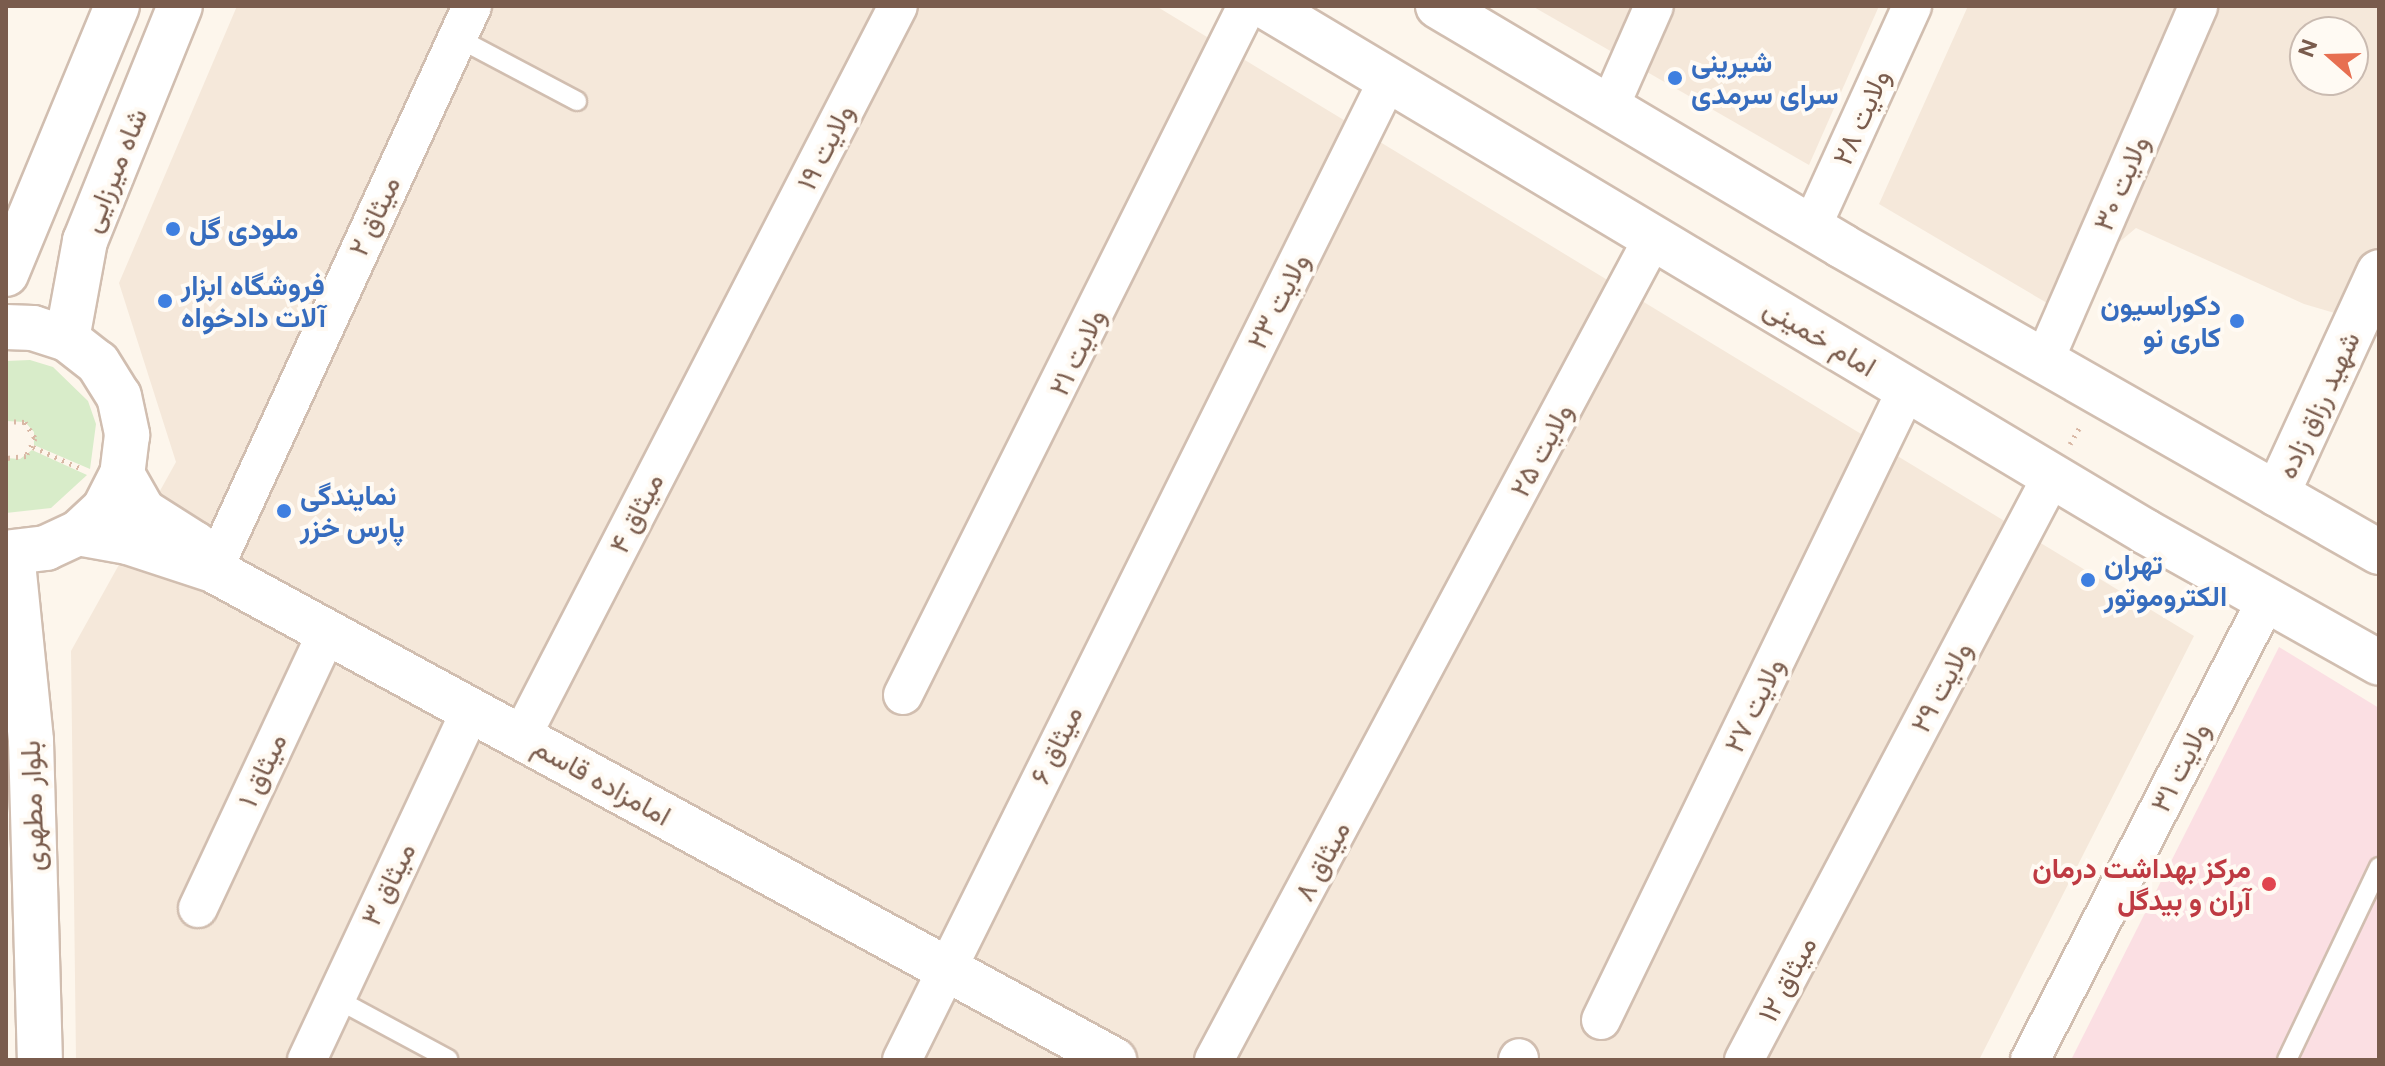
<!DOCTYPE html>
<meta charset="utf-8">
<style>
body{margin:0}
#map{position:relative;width:2385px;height:1066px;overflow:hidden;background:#fdf6ec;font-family:Figtree,Vazirmatn,sans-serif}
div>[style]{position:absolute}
.residential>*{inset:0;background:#f5e8da}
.medical>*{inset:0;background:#fbdfe3}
.green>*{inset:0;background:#d8ecc9}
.path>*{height:5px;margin-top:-2.5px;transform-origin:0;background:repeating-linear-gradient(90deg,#d9b8a5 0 2px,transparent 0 8px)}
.roads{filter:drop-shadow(2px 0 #d1beb0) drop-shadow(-2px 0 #d1beb0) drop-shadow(0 2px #d1beb0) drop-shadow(0 -2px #d1beb0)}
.lane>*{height:18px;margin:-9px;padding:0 9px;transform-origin:9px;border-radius:9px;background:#fff}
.street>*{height:38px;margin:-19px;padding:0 19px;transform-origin:19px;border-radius:19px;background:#fff}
.secondary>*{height:44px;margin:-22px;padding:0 22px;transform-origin:22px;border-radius:22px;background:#fff}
.dots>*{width:22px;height:22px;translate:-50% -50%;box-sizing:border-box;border:4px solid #fffaf3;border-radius:50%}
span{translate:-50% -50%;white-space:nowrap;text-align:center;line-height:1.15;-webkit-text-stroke:8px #fffaf3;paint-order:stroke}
.shop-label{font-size:28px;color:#366cbe;font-weight:700}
.left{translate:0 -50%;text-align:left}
.right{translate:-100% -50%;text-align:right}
.street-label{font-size:28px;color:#7a5c4d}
.health-label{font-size:28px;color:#be3a42;font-weight:700}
.frame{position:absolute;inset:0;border:8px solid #7a5c4d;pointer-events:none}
.north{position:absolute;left:2289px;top:16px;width:80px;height:80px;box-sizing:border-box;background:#fffaf3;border:2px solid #cabbb1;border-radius:50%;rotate:290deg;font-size:22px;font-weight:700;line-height:32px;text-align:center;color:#7a5c4d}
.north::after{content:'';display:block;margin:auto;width:28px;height:36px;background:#e76f51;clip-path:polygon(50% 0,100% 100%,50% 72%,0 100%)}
</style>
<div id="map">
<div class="residential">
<div style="clip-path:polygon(237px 6px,1156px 6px,2194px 636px,1979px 1060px,76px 1060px,71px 651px,176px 462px,119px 283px)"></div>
<div style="clip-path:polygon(1532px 6px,1879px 6px,1809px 165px)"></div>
<div style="clip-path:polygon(evenodd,1968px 6px,2379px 6px,2379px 326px,2304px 304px,2136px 228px,2047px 303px,1879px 204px,1968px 6px,2305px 32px,2353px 32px,2353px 80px,2305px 80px,2305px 32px)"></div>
</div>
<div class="medical">
<div style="clip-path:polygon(2279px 647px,2379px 708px,2379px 1060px,2071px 1060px)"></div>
</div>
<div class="green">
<div style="clip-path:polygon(30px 360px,53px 367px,88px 401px,96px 424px,90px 469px,34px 445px,34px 432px,25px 422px,6px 421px,6px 361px)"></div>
<div style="clip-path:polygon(32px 450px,87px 475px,51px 508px,6px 513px,6px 458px,20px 459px)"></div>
</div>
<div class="path">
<div style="left:6px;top:421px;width:19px;rotate:3deg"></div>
<div style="left:25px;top:422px;width:19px;rotate:58deg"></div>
<div style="left:35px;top:438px;width:20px;rotate:117deg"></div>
<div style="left:26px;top:456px;width:20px;rotate:174deg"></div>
<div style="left:2070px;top:444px;width:22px;rotate:-60deg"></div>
<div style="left:33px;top:447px;width:51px;rotate:24.1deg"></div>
</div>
<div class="roads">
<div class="lane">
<div style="left:456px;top:37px;width:137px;rotate:27.9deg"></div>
<div style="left:333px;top:997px;width:131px;rotate:28.3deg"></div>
<div style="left:2287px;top:1060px;width:214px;rotate:-64.5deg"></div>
</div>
<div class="street">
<div style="left:1609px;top:108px;width:111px;rotate:-66.2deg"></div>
<div style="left:1811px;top:228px;width:244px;rotate:-65.5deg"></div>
<div style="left:2044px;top:361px;width:387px;rotate:-66.5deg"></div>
<div style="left:213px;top:570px;width:621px;rotate:-65.33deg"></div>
<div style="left:903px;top:695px;width:770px;rotate:-63.47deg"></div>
<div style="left:521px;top:737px;width:822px;rotate:-62.72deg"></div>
<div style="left:198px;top:908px;width:305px;rotate:-64.9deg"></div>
<div style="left:1601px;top:1020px;width:701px;rotate:-64.13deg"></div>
<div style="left:307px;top:1060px;width:387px;rotate:-64.9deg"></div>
<div style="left:902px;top:1060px;width:1094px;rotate:-63.62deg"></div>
<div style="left:1214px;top:1060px;width:932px;rotate:-61.89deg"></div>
<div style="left:1518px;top:1060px;width:2px;rotate:-63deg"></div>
<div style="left:1744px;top:1060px;width:660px;rotate:-62.19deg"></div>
<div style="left:2030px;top:1060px;width:518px;rotate:-62.79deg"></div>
</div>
<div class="secondary">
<div style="left:1265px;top:6px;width:1026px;rotate:30.84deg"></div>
<div style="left:2146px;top:532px;width:267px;rotate:29.3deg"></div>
<div style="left:1438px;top:6px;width:470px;rotate:30.7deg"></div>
<div style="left:1842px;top:246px;width:618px;rotate:29.68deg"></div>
<div style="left:6px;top:274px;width:290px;rotate:-67.5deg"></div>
<div style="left:6px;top:327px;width:27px;rotate:2deg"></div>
<div style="left:33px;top:328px;width:36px;rotate:18deg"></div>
<div style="left:67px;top:339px;width:39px;rotate:38deg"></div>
<div style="left:98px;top:363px;width:39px;rotate:58deg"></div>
<div style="left:119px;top:396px;width:40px;rotate:78deg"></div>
<div style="left:127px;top:435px;width:39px;rotate:97deg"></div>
<div style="left:122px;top:474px;width:39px;rotate:117deg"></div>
<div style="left:104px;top:509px;width:35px;rotate:137deg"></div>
<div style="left:78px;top:533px;width:35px;rotate:155deg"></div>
<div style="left:46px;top:548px;width:40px;rotate:172.9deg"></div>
<div style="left:67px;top:339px;width:100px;rotate:-79.6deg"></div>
<div style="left:85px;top:241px;width:253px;rotate:-68deg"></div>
<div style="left:122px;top:474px;width:43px;rotate:60.4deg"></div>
<div style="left:143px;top:511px;width:62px;rotate:32.4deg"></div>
<div style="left:195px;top:544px;width:17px;rotate:54deg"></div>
<div style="left:2277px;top:494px;width:244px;rotate:-65.3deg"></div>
<div style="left:78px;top:533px;width:51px;rotate:10.2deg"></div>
<div style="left:128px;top:542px;width:89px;rotate:18.2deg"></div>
<div style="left:213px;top:570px;width:1026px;rotate:28.54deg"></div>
<div style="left:12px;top:553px;width:189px;rotate:84.2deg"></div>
<div style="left:31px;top:741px;width:319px;rotate:88.4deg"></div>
</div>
</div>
<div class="dots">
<div style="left:1675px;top:78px;background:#3f7fe0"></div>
<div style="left:173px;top:229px;background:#3f7fe0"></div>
<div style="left:165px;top:301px;background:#3f7fe0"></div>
<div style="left:2237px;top:321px;background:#3f7fe0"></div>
<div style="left:284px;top:511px;background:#3f7fe0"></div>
<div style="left:2088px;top:580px;background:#3f7fe0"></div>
<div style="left:2269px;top:884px;background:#e0444e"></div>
</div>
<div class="shop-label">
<span class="left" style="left:1691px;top:78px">شیرینی<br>سرای سرمدی</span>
<span class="left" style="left:189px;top:229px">ملودی گل</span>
<span class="left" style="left:181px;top:301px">فروشگاه ابزار<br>آلات دادخواه</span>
<span class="right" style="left:2221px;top:321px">دکوراسیون<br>کاری نو</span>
<span class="left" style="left:300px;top:511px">نمایندگی<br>پارس خزر</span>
<span class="left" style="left:2104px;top:580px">تهران<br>الکتروموتور</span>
</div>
<div class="street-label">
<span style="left:1861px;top:117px;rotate:-66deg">ولایت ۲۸</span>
<span style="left:825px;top:147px;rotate:-63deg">ولایت ۱۹</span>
<span style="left:114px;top:170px;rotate:-68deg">شاه میرزایی</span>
<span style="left:2121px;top:183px;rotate:-67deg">ولایت ۳۰</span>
<span style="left:374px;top:216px;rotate:-65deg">میثاق ۲</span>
<span style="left:1278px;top:301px;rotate:-63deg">ولایت ۲۳</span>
<span style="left:1820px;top:337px;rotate:31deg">امام خمینی</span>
<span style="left:1077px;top:352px;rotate:-64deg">ولایت ۲۱</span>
<span style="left:2318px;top:405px;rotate:-65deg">شهید رزاق زاده</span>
<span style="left:1541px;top:450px;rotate:-62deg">ولایت ۲۵</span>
<span style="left:636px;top:513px;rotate:-63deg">میثاق ۴</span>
<span style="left:1941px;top:687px;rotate:-62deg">ولایت ۲۹</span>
<span style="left:1754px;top:705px;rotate:-64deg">ولایت ۲۷</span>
<span style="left:1056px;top:745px;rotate:-64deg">میثاق ۶</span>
<span style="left:2180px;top:767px;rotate:-63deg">ولایت ۳۱</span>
<span style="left:262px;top:770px;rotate:-65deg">میثاق ۱</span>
<span style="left:602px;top:781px;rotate:29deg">امامزاده قاسم</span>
<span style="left:32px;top:806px;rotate:-92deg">بلوار مطهری</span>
<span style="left:1322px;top:861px;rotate:-62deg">میثاق ۸</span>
<span style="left:388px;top:884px;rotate:-64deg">میثاق ۳</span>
<span style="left:1787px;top:979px;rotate:-62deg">میثاق ۱۲</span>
</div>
<div class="health-label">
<span class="right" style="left:2251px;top:884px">مرکز بهداشت درمان<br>آران و بیدگل</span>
</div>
<div class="frame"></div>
<div class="north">N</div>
</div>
